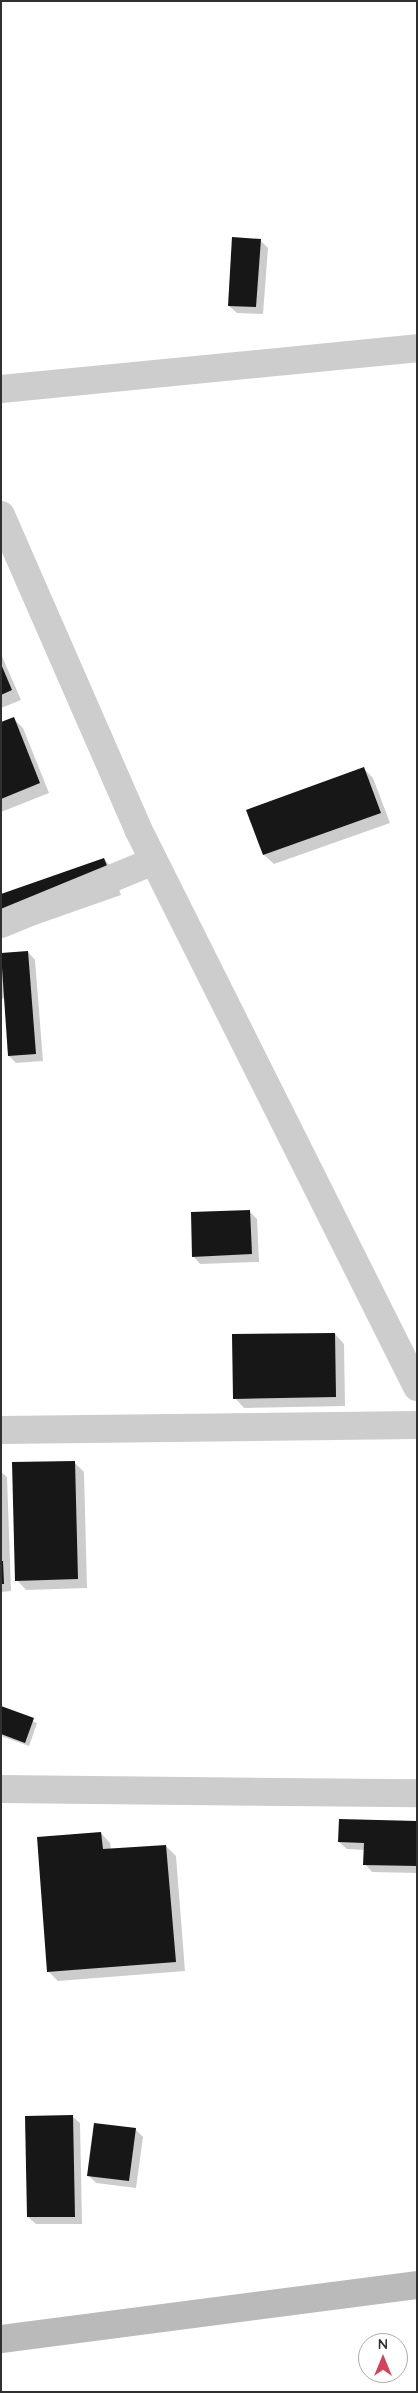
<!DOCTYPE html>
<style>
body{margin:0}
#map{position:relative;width:418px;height:2393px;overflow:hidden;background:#fff;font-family:Quicksand,sans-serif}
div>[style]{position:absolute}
.shadow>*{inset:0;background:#0003}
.building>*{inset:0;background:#171717}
.street>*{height:28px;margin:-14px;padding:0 14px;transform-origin:14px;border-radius:14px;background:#cdcdcd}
.secondary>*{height:28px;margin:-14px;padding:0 14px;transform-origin:14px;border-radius:14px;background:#bababa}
span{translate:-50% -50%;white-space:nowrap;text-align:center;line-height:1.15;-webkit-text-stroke:5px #fff;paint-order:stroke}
.frame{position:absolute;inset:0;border:2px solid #303030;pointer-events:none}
.north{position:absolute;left:358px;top:2333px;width:50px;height:50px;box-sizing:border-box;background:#fff;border:1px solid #acacac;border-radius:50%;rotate:0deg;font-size:14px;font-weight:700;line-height:20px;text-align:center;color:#303030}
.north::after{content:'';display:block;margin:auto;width:18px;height:22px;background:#d8415b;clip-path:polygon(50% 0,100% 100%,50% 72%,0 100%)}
</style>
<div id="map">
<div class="shadow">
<div style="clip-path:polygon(260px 240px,268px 248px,263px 314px,237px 313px,229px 306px)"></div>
<div style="clip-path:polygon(1px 654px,21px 700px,1px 708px)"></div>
<div style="clip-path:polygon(13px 718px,23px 728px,49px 793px,1px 812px,1px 723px)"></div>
<div style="clip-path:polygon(364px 769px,373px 778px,390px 823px,274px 864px,264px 855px,248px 810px)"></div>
<div style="clip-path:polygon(104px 859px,111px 867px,121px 895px,1px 937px)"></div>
<div style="clip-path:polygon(28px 952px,35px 960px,43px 1061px,16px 1063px,9px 1056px,5px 998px,1px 999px,1px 954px)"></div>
<div style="clip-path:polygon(249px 1211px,257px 1219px,259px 1262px,200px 1264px,193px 1256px)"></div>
<div style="clip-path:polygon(335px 1334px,344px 1344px,345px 1406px,244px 1408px,235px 1398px)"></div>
<div style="clip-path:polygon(74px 1462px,84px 1472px,87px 1588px,26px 1590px,17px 1580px)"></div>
<div style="clip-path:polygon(1px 1472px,7px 1477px,11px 1591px,1px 1592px)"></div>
<div style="clip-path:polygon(1px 1708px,37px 1723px,29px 1746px,1px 1736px)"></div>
<div style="clip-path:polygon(417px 1822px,417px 1873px,372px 1872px,365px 1864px,365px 1850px,347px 1849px,339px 1842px)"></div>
<div style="clip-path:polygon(101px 1833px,110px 1843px,111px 1850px,166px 1846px,176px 1856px,185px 1971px,58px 1981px,48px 1971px)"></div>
<div style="clip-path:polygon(72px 2116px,80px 2123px,82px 2224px,36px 2224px,28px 2217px)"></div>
<div style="clip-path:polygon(135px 2129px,143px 2137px,136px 2188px,96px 2183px,88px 2175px)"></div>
</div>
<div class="building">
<div style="clip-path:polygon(232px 237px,261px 239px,256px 307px,228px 306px)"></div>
<div style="clip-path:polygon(1px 664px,12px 690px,1px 695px)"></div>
<div style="clip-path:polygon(14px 717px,40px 783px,1px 799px,1px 722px)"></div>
<div style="clip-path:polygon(364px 767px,381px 813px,263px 855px,246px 810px)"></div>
<div style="clip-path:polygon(104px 858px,115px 887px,1px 927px,1px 894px)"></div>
<div style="clip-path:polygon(28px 951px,36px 1054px,8px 1056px,1px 953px)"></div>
<div style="clip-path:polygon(250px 1210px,252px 1254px,192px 1257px,191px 1212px)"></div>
<div style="clip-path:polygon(335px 1333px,336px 1397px,233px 1399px,232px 1334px)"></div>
<div style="clip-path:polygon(75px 1461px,78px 1579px,15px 1581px,12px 1462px)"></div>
<div style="clip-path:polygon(1px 1561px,3px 1561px,4px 1584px,1px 1584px)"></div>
<div style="clip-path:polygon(1px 1706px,34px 1718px,25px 1743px,1px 1734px)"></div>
<div style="clip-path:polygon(339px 1819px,417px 1821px,417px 1866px,363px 1865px,364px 1843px,338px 1842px)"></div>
<div style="clip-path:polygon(101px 1832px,103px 1849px,166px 1845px,176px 1962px,47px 1972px,37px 1837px)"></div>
<div style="clip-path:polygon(73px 2115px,75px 2217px,27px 2217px,25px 2116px)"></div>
<div style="clip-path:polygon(94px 2123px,136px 2128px,129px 2181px,87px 2176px)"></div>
</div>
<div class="street">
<div style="left:1px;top:389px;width:418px;rotate:-5.6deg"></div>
<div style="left:1px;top:515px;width:343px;rotate:66.4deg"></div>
<div style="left:138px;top:829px;width:624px;rotate:63.43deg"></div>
<div style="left:1px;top:924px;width:165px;rotate:-22.4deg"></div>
<div style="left:1px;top:1430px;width:416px;rotate:-0.7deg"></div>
<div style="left:1px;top:1789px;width:416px;rotate:0.6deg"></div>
</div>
<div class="secondary">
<div style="left:1px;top:2339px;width:419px;rotate:-7.4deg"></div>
</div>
<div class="frame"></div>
<div class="north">N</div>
</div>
